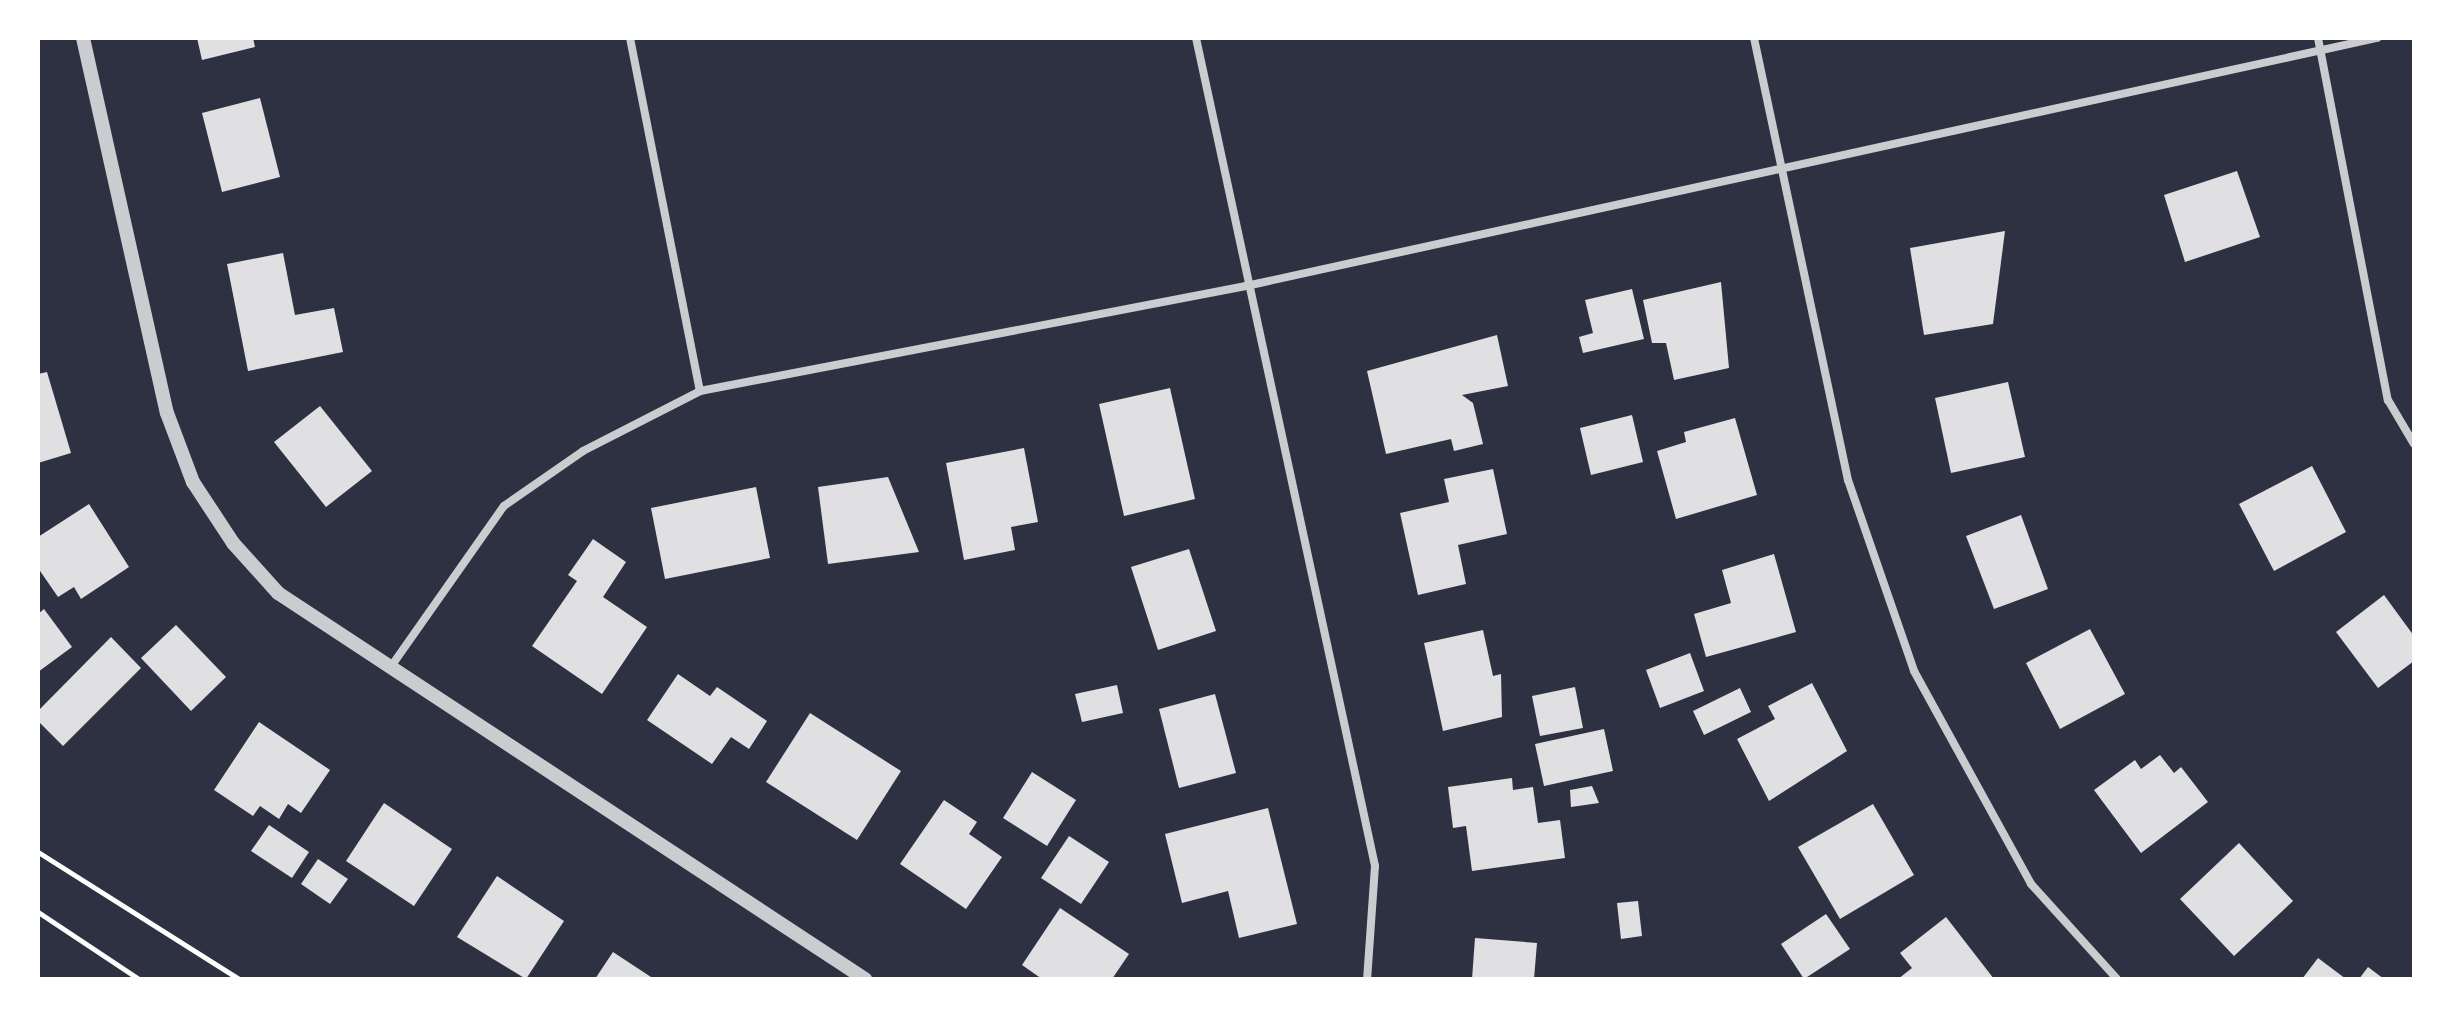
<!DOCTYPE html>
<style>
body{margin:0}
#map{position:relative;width:2452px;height:1017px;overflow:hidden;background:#2d3142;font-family:"Public Sans",sans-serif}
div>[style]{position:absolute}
.building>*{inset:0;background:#e0e0e3}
.path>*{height:5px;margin:-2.5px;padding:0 2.5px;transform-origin:2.5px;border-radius:2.5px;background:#fff}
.minor>*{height:8px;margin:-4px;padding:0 4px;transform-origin:4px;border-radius:4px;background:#caccd0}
.tertiary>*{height:14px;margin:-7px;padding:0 7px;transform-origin:7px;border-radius:7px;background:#caccd0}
span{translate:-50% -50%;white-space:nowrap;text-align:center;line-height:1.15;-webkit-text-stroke:7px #fff;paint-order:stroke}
.frame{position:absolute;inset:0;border:40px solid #fff;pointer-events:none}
</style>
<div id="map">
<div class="building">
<div style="clip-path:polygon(197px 38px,253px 38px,255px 47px,202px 60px)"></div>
<div style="clip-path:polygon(260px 98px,280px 177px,222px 192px,202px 113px)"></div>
<div style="clip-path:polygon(2237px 171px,2260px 237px,2185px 262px,2164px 195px)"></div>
<div style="clip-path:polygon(2005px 231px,1993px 324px,1924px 335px,1910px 248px)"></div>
<div style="clip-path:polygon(283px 253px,295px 315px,334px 308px,343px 352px,248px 371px,227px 264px)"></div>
<div style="clip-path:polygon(1721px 282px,1729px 368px,1674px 380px,1666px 343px,1652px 343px,1643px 300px)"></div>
<div style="clip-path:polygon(1632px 289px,1644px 339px,1583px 353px,1579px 337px,1593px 333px,1585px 300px)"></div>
<div style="clip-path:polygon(1497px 335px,1508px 386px,1462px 395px,1473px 403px,1483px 444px,1454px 451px,1451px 439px,1386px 454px,1367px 371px)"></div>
<div style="clip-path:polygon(47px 372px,71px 453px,38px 463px,38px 374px)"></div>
<div style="clip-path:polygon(2008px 382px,2025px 457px,1951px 473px,1935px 398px)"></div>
<div style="clip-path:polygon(1170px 388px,1195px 499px,1124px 516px,1099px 404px)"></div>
<div style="clip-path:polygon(320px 406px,372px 471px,326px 507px,274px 442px)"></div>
<div style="clip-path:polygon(1632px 415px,1643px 462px,1591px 475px,1580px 428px)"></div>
<div style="clip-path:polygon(1735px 418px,1757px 495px,1676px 519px,1657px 451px,1686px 442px,1684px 432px)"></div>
<div style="clip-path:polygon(1024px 448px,1038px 522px,1011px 527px,1015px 550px,964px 560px,946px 463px)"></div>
<div style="clip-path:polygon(2312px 466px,2346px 532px,2274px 571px,2239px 504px)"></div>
<div style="clip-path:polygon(1493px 469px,1507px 534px,1458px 545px,1466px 584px,1418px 595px,1400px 513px,1449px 502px,1444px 479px)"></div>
<div style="clip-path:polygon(888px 477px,919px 552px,828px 564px,818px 487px)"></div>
<div style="clip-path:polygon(756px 487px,770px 558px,665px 579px,651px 508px)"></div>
<div style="clip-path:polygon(89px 504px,129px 567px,81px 599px,74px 587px,58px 597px,38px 568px,38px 537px)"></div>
<div style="clip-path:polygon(2021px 515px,2048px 589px,1994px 609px,1966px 536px)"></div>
<div style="clip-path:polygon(593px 539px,626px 562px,603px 597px,647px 627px,602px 694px,532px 646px,577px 581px,568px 575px)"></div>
<div style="clip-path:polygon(1189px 549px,1216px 631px,1158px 650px,1131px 567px)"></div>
<div style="clip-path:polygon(1774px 554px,1796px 632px,1706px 657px,1694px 614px,1731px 603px,1722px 570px)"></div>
<div style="clip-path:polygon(2384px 595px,2414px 636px,2414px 661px,2378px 688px,2336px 632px)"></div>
<div style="clip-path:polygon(44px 609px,72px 647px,38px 672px,38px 614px)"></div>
<div style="clip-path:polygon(176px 625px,226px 677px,191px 711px,141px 658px)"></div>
<div style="clip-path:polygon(2090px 629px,2125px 694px,2060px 729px,2026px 663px)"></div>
<div style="clip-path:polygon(1483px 630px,1493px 676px,1501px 674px,1502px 717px,1443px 731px,1424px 643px)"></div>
<div style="clip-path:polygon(111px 637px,141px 668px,63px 746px,38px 721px,38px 711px)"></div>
<div style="clip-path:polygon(1690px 653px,1704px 691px,1660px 708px,1646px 670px)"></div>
<div style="clip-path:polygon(678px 674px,710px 696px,717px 687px,767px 721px,749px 749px,731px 737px,712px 764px,647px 720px)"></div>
<div style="clip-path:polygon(1812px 683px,1847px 751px,1769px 801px,1737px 739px,1775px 719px,1768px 706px)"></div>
<div style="clip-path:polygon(1117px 685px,1123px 713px,1082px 722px,1075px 694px)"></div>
<div style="clip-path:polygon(1575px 687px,1583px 728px,1540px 736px,1532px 696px)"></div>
<div style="clip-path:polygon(1740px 688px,1751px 712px,1704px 735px,1693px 711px)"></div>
<div style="clip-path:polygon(1215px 694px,1236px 773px,1179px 788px,1159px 709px)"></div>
<div style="clip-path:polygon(810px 713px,901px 771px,857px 840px,766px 782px)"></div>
<div style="clip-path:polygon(259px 722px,330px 770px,301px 813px,288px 804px,279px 819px,260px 806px,253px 816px,214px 790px)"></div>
<div style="clip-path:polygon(1604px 729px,1613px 771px,1544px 786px,1535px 744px)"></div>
<div style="clip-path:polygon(2160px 755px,2174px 773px,2181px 767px,2208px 802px,2141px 853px,2094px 790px,2135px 760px,2141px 769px)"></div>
<div style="clip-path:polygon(1032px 772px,1076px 800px,1047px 846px,1003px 818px)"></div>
<div style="clip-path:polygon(1512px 778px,1513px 790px,1533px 787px,1538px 823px,1560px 820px,1565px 858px,1472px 871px,1466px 826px,1453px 828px,1448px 787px)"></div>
<div style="clip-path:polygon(1592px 786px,1599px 803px,1571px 807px,1570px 790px)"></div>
<div style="clip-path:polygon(944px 800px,977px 822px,969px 834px,1002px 857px,966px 909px,900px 864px)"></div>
<div style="clip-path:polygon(384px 803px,452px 849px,414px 906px,346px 861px)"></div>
<div style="clip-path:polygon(1873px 804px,1914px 875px,1840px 919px,1798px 847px)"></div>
<div style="clip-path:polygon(1268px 808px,1297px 924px,1239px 938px,1228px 891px,1182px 903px,1165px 834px)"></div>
<div style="clip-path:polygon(269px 825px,309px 852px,292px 878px,251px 851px)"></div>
<div style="clip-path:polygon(1069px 836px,1109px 862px,1081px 904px,1041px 878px)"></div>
<div style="clip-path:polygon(2239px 843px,2293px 901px,2234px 956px,2180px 899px)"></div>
<div style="clip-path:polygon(318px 859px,348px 879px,330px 904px,301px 884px)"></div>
<div style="clip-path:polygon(497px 876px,564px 921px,526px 979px,457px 937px)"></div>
<div style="clip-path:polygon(1638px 901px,1642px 936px,1621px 939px,1617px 903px)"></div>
<div style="clip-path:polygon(1060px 908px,1129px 954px,1112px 979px,1042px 979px,1022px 965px)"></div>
<div style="clip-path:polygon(1826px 914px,1850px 949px,1804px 979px,1781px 944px)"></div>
<div style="clip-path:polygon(1946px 917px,1994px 979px,1898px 979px,1912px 968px,1900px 953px)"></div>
<div style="clip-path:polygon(1475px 938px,1537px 943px,1534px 979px,1472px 979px)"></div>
<div style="clip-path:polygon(613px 952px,654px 979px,595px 979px)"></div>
<div style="clip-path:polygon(2318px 958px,2346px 979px,2302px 979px)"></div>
<div style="clip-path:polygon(2368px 967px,2384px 979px,2359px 979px)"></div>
</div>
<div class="path">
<div style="left:38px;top:852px;width:238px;rotate:32.3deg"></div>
<div style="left:38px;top:912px;width:121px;rotate:33.6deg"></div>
</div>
<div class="minor">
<div style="left:630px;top:38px;width:360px;rotate:78.8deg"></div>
<div style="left:1196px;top:38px;width:847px;rotate:77.8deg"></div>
<div style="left:1375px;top:866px;width:113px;rotate:94deg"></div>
<div style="left:1754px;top:38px;width:452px;rotate:78deg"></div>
<div style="left:1848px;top:480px;width:202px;rotate:70.9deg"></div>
<div style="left:1914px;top:671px;width:243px;rotate:61.2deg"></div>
<div style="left:2031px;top:884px;width:128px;rotate:47.8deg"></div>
<div style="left:2318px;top:38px;width:369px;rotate:79.1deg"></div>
<div style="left:2388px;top:400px;width:51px;rotate:59.4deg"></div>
<div style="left:390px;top:668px;width:198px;rotate:-54.9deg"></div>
<div style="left:504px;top:506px;width:96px;rotate:-34.8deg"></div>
<div style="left:583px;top:451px;width:131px;rotate:-27.1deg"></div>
<div style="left:700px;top:391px;width:556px;rotate:-10.89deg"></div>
<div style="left:1246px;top:286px;width:1158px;rotate:-12.37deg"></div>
</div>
<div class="tertiary">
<div style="left:83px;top:38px;width:384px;rotate:77.4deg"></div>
<div style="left:167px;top:413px;width:74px;rotate:69.4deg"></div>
<div style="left:193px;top:482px;width:73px;rotate:56.7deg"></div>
<div style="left:233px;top:543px;width:67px;rotate:48deg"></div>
<div style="left:278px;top:593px;width:703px;rotate:33.33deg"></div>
</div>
<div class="frame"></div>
</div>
